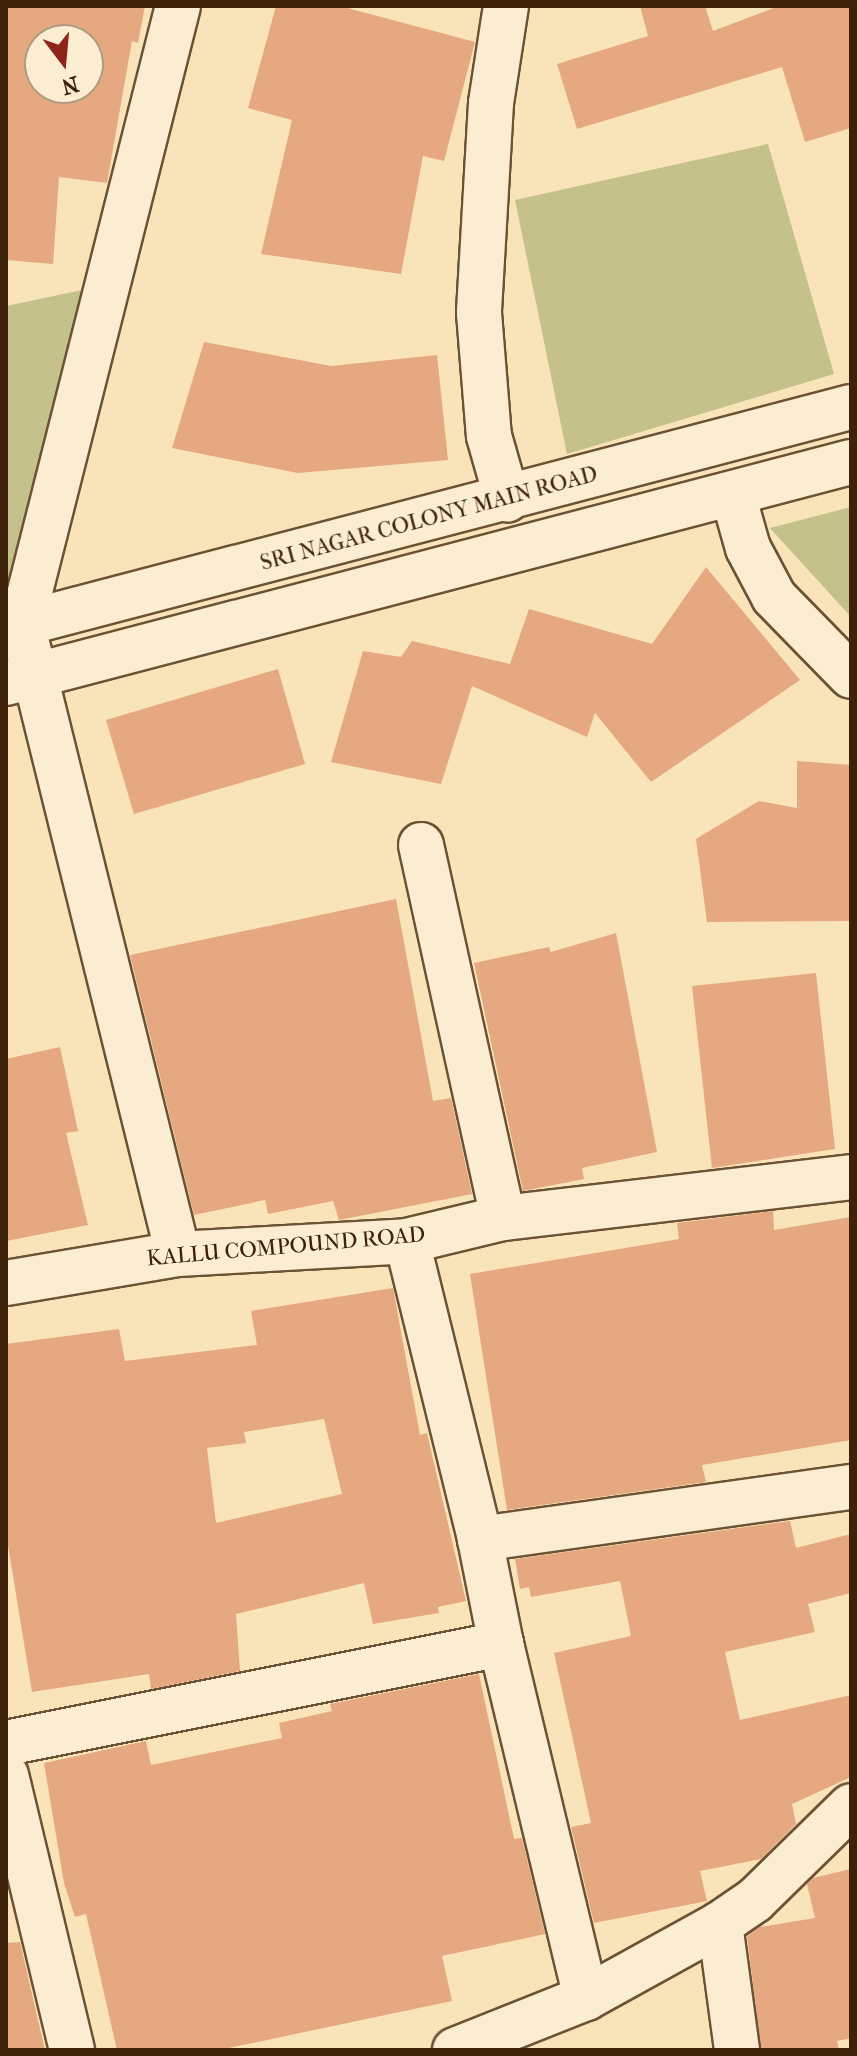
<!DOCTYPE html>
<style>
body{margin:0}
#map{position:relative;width:857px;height:2056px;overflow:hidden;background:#f9e3b8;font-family:"IM FELL French Canon",serif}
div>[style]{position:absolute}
.green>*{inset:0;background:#c5c18a}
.building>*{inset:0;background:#e5a880}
.roads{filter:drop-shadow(2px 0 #6c5234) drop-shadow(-2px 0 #6c5234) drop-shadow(0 2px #6c5234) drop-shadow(0 -2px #6c5234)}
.minor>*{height:44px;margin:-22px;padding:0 22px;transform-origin:22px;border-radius:22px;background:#fbedd1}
.tertiary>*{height:44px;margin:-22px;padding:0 22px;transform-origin:22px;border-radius:22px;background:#fbedd1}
.secondary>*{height:44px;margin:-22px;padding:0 22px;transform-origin:22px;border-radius:22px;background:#fbedd1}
span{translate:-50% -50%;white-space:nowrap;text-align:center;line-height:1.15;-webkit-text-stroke:6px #fbedd1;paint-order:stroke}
.street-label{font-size:22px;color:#3d2108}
.frame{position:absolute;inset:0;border:8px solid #3d2108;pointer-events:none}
.north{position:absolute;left:24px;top:24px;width:80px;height:80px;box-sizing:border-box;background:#fbedd1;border:2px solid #af9b81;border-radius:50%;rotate:164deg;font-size:22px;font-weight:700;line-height:32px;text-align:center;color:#3d2108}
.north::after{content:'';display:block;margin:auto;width:28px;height:36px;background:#8f2418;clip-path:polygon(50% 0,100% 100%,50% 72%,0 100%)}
</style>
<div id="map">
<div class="green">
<div style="clip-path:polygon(768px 144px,834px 374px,567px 454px,515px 200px)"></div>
<div style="clip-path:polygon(92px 288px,6px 614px,6px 306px)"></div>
<div style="clip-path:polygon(851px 507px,851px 617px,770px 528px)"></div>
</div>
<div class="building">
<div style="clip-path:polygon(evenodd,6px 6px,145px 6px,138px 43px,132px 41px,107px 183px,59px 177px,53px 264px,6px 260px,6px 6px,40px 40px,88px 40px,88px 88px,40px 88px,40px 40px)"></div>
<div style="clip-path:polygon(276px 6px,340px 6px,475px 42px,444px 161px,423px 156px,401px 274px,261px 254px,292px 120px,248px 108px)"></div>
<div style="clip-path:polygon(640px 6px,705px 6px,713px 31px,779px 6px,851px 6px,851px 128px,805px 142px,782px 67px,577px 129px,557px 64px,648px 36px)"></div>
<div style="clip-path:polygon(204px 342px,331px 366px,437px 355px,448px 460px,298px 473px,172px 448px)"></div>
<div style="clip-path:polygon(706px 567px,800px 680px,651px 782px,595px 713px,587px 737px,472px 686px,441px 784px,331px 762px,363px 651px,401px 657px,412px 641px,510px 664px,529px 609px,652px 644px)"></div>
<div style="clip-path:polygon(278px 669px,305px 764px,134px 814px,106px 720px)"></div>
<div style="clip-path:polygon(797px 761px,851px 765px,851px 921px,707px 922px,696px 839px,759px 801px,797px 808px)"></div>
<div style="clip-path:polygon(396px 899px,433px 1101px,451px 1098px,472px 1194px,339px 1220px,333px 1201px,268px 1214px,265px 1200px,194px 1215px,130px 955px)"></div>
<div style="clip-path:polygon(616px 933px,657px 1152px,582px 1168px,584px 1179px,523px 1191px,474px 963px,549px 947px,551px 952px)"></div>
<div style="clip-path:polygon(816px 973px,835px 1149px,712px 1168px,692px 986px)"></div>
<div style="clip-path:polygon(60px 1047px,78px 1131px,66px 1133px,88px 1225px,6px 1241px,6px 1059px)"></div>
<div style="clip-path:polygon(773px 1211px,774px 1230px,851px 1217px,851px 1440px,702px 1465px,706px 1482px,507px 1510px,470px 1274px,679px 1239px,677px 1223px)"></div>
<div style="clip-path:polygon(evenodd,393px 1288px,420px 1435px,427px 1433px,466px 1601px,438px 1607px,439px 1613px,373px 1624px,364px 1583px,236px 1614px,240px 1671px,151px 1689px,149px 1674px,32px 1692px,6px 1533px,6px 1344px,119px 1329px,125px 1361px,257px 1345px,251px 1311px,393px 1288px,324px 1419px,342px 1494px,216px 1523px,207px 1448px,246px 1443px,244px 1432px,324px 1419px)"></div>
<div style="clip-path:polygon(790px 1521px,796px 1548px,851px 1534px,851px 1593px,808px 1604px,815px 1632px,725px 1652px,740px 1720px,851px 1695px,851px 1777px,792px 1804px,796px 1824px,761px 1859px,700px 1871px,707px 1901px,594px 1923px,571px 1827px,591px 1823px,554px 1653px,631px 1636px,620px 1581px,531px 1597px,529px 1587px,520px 1589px,515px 1559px)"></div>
<div style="clip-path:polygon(479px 1674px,514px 1839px,522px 1838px,545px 1934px,442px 1956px,452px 2001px,219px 2050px,117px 2050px,86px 1914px,75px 1917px,64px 1883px,44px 1763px,146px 1741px,151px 1765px,282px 1738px,279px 1723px,332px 1711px,330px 1704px)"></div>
<div style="clip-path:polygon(851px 1869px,851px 2038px,837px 2041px,839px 2050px,761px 2050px,747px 1936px,760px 1927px,815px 1918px,807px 1884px,813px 1878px)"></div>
<div style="clip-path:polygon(20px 1942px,45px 2050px,6px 2050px,6px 1943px)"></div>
</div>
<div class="roads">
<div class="minor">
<div style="left:506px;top:6px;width:98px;rotate:98.8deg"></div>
<div style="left:491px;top:103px;width:210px;rotate:93.3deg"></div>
<div style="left:479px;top:313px;width:123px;rotate:85.4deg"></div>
<div style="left:489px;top:436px;width:66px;rotate:74.1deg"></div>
<div style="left:421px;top:845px;width:382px;rotate:77.6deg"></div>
<div style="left:407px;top:1241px;width:307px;rotate:76.2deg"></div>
<div style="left:178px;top:1254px;width:650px;rotate:-103.89deg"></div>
<div style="left:22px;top:623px;width:636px;rotate:-75.81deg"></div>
<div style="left:6px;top:1283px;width:174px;rotate:-9.6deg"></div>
<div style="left:178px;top:1254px;width:229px;rotate:-3.2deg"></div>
<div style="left:407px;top:1241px;width:99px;rotate:-13.5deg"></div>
<div style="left:503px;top:1218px;width:350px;rotate:-6.7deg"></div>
<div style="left:501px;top:1644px;width:364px;rotate:76.5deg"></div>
<div style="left:6px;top:1743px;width:505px;rotate:-11.31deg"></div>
<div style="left:501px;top:1644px;width:107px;rotate:-101.3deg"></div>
<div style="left:480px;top:1539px;width:375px;rotate:-8deg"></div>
<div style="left:6px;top:1775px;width:283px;rotate:76.5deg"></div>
<div style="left:720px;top:1924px;width:127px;rotate:82.3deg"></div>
</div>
<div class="tertiary">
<div style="left:733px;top:495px;width:55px;rotate:74.2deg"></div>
<div style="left:748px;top:548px;width:55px;rotate:62deg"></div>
<div style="left:774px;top:597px;width:110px;rotate:45.7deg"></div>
<div style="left:455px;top:2050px;width:141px;rotate:-21.7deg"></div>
<div style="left:586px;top:1998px;width:153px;rotate:-28.9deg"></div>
<div style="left:720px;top:1924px;width:42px;rotate:-34.4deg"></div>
<div style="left:755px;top:1900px;width:134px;rotate:-44.4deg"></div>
</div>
<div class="secondary">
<div style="left:6px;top:628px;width:873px;rotate:-14.66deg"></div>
<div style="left:6px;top:683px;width:873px;rotate:-14.66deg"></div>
</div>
</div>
<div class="street-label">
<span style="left:429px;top:519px;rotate:-15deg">SRI NAGAR COLONY MAIN ROAD</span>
<span style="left:286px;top:1247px;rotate:-5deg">KALLU COMPOUND ROAD</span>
</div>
<div class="frame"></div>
<div class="north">N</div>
</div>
